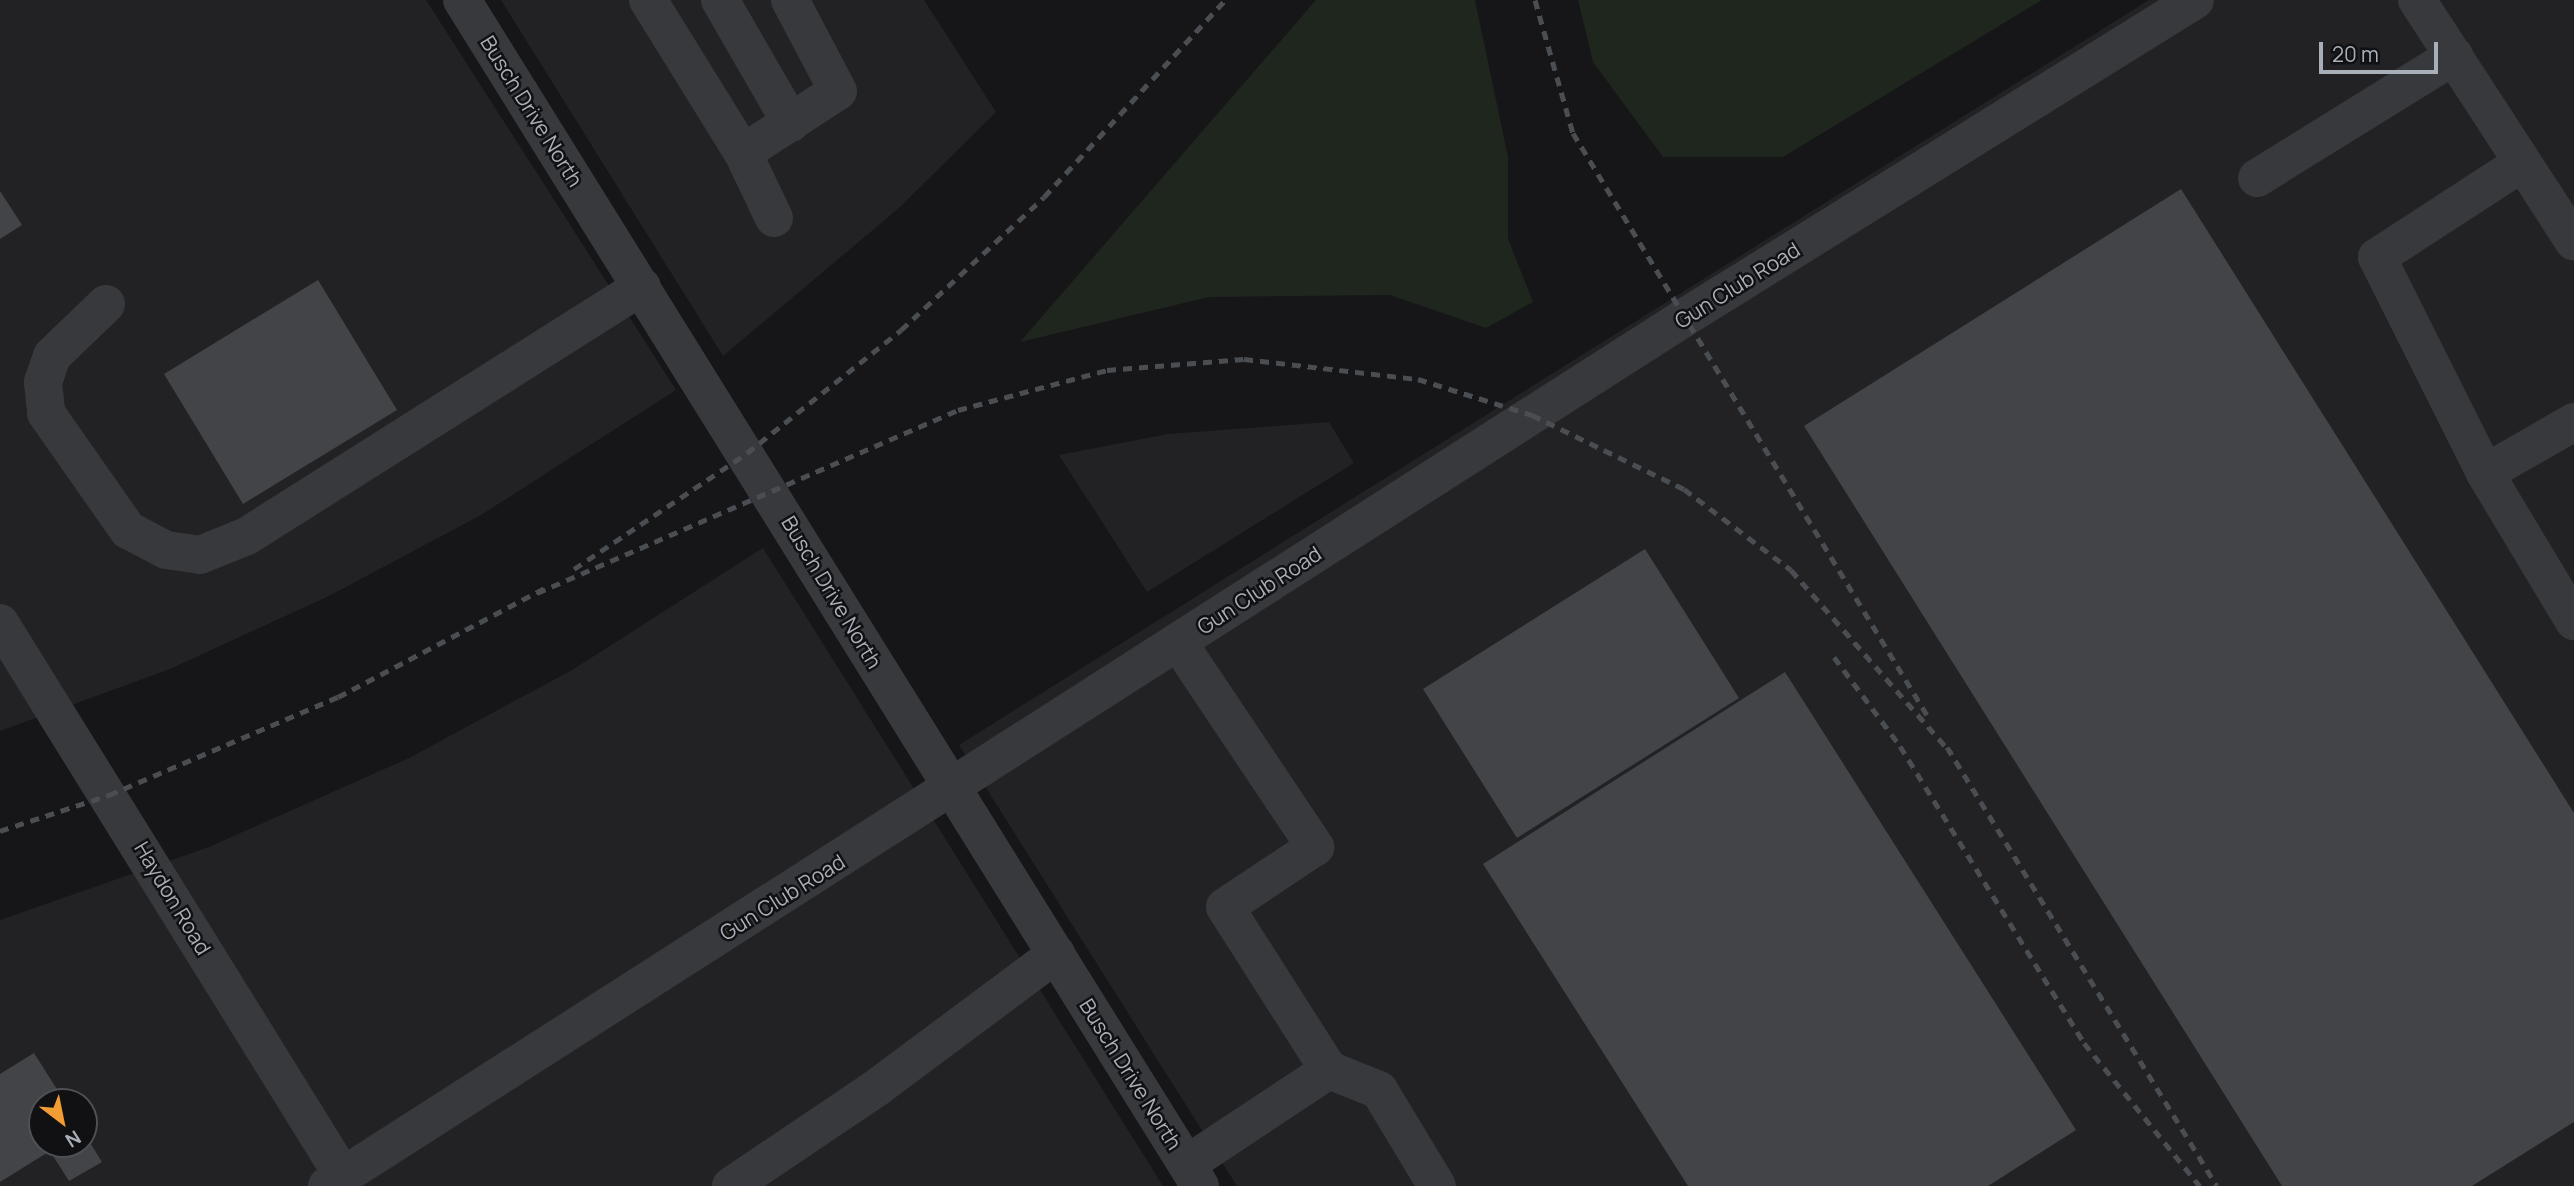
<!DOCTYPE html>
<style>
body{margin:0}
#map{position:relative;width:2574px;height:1186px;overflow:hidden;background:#161618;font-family:Manrope,sans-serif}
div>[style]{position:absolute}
.built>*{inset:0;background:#222225}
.green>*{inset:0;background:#1e261e}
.building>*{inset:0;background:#424448}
.minor>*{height:38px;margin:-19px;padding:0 19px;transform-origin:19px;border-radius:19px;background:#37393d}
.rail>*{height:5px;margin-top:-2.5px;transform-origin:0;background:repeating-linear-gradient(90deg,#4a4d52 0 9px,transparent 0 16px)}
span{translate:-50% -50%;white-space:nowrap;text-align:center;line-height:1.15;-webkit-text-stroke:5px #111113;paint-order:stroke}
.street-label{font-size:21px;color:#a8afb8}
.north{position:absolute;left:28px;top:1088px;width:70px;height:70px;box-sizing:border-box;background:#111113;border:2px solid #4d5055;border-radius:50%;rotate:148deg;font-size:19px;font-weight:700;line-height:28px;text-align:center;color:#a8afb8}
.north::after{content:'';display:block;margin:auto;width:24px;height:32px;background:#f29c34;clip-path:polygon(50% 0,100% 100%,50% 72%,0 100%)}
.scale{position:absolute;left:2319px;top:42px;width:119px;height:32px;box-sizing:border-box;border:4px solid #a8afb8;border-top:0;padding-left:9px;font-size:21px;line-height:24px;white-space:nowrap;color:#a8afb8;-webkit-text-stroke:5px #111113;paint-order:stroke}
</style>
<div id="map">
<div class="built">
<div style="clip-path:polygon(0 0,426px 0,676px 390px,481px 515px,329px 596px,170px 669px,0 731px)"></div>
<div style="clip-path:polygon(501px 0,924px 0,996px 112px,899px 208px,723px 356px)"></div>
<div style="clip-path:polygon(2149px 0,2574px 0,2574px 1186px,1237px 1186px,959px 745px)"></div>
<div style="clip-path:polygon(1329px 422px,1354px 463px,1147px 592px,1059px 455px,1168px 434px)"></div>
<div style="clip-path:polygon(evenodd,763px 548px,1163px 1186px,0 1186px,0 920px,209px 847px,409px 758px,572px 670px,763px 548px,42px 1102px,84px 1102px,84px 1144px,42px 1144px,42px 1102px)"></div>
</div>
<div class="green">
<div style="clip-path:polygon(1316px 0,1475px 0,1508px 157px,1508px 239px,1533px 302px,1486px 328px,1390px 295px,1209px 297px,1020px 342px)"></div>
<div style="clip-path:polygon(1578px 0,2042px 0,1783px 157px,1663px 157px,1593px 62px)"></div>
</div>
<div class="building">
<div style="clip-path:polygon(2181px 189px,2574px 813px,2574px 1122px,2472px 1186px,2282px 1186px,1804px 426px)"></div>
<div style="clip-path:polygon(0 191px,22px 225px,0 239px)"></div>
<div style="clip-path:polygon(318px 280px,397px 410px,243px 504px,164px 374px)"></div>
<div style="clip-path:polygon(1645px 549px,1739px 698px,1517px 838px,1423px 689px)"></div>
<div style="clip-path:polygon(1785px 672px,2076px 1130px,1988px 1186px,1688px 1186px,1483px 864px)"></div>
<div style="clip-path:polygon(34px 1053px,65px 1102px,42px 1102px,42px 1144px,84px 1144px,84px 1133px,102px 1162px,69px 1181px,50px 1151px,0 1182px,0 1074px)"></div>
</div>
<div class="minor">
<div style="left:462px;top:0;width:1397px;rotate:58.11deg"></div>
<div style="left:648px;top:0;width:180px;rotate:58.2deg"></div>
<div style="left:743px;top:153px;width:72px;rotate:64.5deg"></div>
<div style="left:720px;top:0;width:142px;rotate:60deg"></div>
<div style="left:2417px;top:0;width:288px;rotate:57deg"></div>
<div style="left:743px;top:153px;width:113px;rotate:-33.1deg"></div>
<div style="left:838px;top:91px;width:103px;rotate:-117.8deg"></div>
<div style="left:2522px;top:163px;width:173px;rotate:147deg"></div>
<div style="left:2377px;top:257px;width:241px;rotate:63.4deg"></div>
<div style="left:2485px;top:473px;width:173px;rotate:59deg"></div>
<div style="left:2257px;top:178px;width:232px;rotate:-31.8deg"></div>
<div style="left:106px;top:304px;width:75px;rotate:136.1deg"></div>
<div style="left:52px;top:356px;width:28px;rotate:109deg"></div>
<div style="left:43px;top:382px;width:31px;rotate:84deg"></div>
<div style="left:46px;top:413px;width:143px;rotate:55deg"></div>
<div style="left:128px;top:530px;width:43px;rotate:27.8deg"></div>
<div style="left:166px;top:550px;width:34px;rotate:8deg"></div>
<div style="left:200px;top:555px;width:51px;rotate:-22deg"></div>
<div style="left:247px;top:536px;width:467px;rotate:-32.3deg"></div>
<div style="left:2485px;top:473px;width:103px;rotate:-29.8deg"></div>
<div style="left:0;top:623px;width:651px;rotate:58.19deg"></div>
<div style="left:1178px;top:642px;width:247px;rotate:56.2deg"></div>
<div style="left:1315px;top:847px;width:108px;rotate:146.3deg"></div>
<div style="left:1225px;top:907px;width:193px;rotate:57.5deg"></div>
<div style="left:1329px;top:1070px;width:170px;rotate:146.5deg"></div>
<div style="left:1329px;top:1070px;width:54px;rotate:21.8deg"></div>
<div style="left:1379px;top:1090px;width:112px;rotate:58.9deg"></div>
<div style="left:327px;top:1186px;width:1609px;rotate:-32.61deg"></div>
<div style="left:1682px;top:319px;width:604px;rotate:-31.87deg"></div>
<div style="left:731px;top:1186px;width:179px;rotate:-34deg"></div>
<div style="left:879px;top:1086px;width:221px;rotate:-36.7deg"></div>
</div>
<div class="rail">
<div style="left:1535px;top:0;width:138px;rotate:74.1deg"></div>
<div style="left:1573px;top:133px;width:681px;rotate:58.69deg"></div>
<div style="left:574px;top:569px;width:208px;rotate:-33.8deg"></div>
<div style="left:747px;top:453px;width:197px;rotate:-38.6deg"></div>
<div style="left:901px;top:330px;width:195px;rotate:-42.9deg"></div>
<div style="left:1044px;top:197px;width:268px;rotate:-47.4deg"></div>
<div style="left:537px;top:593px;width:459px;rotate:-23.5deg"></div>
<div style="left:958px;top:410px;width:154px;rotate:-15deg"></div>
<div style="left:1107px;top:370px;width:137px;rotate:-4.6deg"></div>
<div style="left:1244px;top:359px;width:175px;rotate:6.6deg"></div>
<div style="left:1418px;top:379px;width:120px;rotate:17.5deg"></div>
<div style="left:1532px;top:415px;width:169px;rotate:26deg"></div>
<div style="left:1684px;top:489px;width:134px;rotate:37.1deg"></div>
<div style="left:1791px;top:570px;width:243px;rotate:48.8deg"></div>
<div style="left:1834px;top:657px;width:111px;rotate:53.4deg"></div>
<div style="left:1900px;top:746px;width:349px;rotate:58.2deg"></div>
<div style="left:2084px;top:1043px;width:184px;rotate:51deg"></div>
<div style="left:1947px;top:747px;width:515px;rotate:58.41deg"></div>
<div style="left:0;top:831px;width:115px;rotate:-18.3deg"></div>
<div style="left:109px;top:795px;width:249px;rotate:-23.2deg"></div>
<div style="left:338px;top:697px;width:234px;rotate:-27.8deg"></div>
</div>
<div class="street-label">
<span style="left:532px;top:111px;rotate:58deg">Busch Drive North</span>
<span style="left:1737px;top:285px;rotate:-32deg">Gun Club Road</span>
<span style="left:1259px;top:590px;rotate:-33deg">Gun Club Road</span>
<span style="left:832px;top:592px;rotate:59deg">Busch Drive North</span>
<span style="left:782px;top:897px;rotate:-32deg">Gun Club Road</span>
<span style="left:173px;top:898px;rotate:59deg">Haydon Road</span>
<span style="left:1131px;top:1074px;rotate:58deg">Busch Drive North</span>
</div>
<div class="north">N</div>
<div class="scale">20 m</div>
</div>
